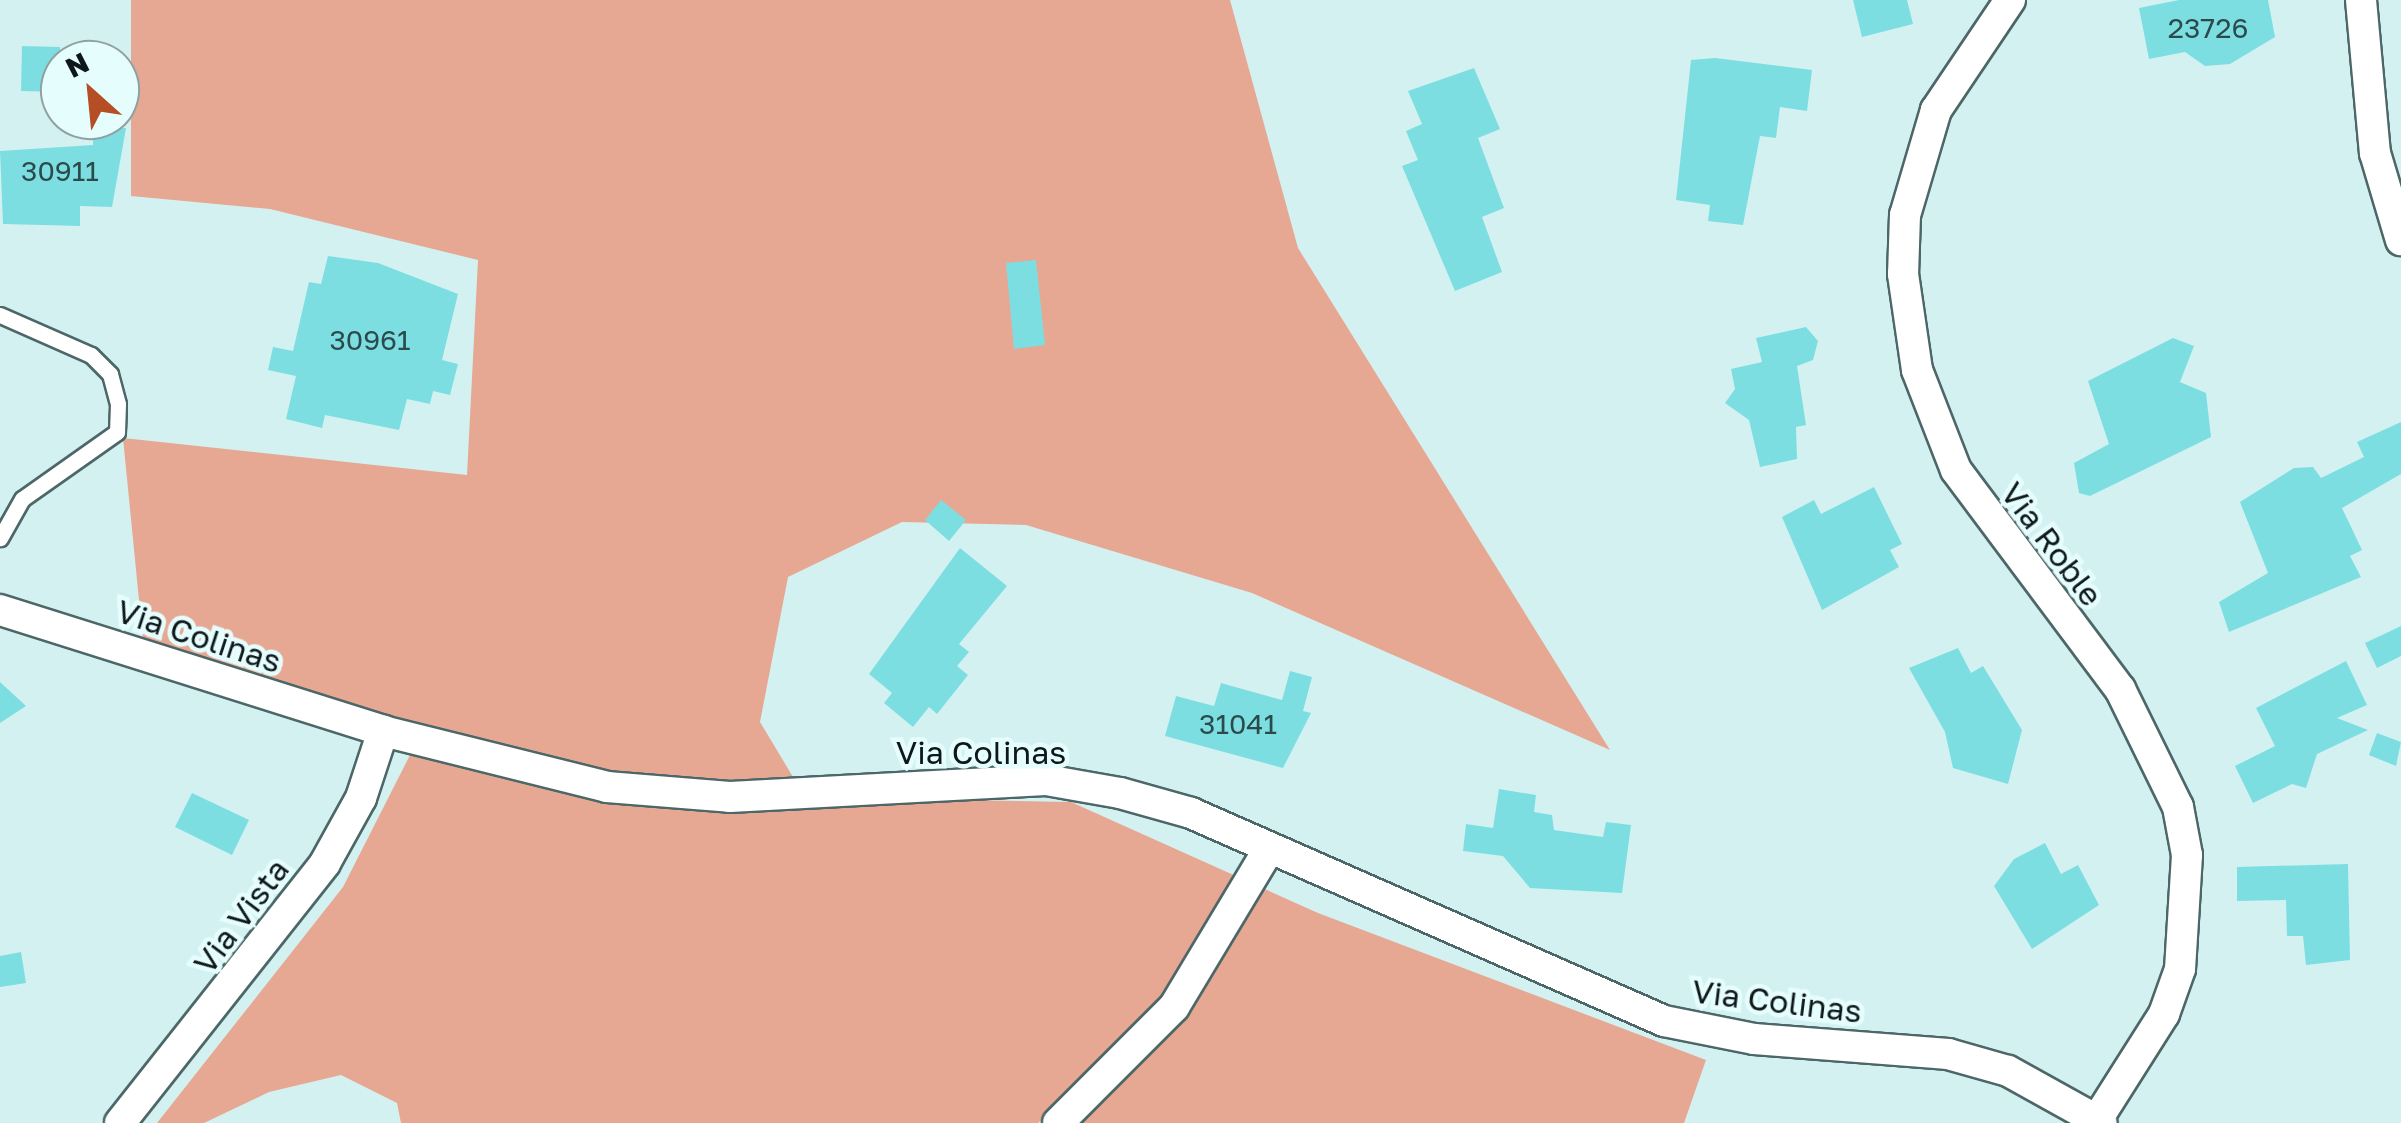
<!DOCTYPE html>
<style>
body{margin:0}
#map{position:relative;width:2401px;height:1123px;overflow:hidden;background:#d4f1f2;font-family:"Golos Text",sans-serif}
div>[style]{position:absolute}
.green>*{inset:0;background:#e6a892}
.building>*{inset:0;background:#7ddee2}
.roads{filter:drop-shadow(2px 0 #4d6768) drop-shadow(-2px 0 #4d6768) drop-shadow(0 2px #4d6768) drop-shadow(0 -2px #4d6768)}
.lane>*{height:15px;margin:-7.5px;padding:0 7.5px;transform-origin:7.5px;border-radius:7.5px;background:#fff}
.street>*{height:30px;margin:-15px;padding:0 15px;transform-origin:15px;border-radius:15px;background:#fff}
span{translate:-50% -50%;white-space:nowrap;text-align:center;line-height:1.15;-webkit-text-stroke:9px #e6fdfe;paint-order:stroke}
.number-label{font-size:28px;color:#2a4a4b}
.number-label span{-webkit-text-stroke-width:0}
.street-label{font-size:32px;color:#0e1819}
.north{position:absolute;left:40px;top:40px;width:100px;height:100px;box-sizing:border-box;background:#e6fdfe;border:2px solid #90a1a2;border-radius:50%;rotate:333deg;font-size:28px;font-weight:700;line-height:40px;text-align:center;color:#0e1819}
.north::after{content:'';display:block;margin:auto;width:35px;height:45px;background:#b54e25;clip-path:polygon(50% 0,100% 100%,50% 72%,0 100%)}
</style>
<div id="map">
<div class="green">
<div style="clip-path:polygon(131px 0,1230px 0,1298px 248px,1610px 750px,1252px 593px,1026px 525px,902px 522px,788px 577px,760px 722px,805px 797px,1071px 802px,1318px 913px,1706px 1060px,1684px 1123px,1081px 1123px,1052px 1111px,1038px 1123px,401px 1123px,397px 1103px,341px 1075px,269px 1092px,204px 1123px,157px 1123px,343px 887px,410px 755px,146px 671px,123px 438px,467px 475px,478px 260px,270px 209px,131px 196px)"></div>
</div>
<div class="building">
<div style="clip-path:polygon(1853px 0,1907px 0,1913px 24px,1862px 37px)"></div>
<div style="clip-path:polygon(2179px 0,2268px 0,2275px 37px,2230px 64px,2205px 66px,2185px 52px,2149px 59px,2139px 8px)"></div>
<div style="clip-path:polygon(22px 46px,60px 47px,60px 92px,21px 91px)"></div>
<div style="clip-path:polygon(1715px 58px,1812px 70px,1807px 111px,1780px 107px,1776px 138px,1760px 136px,1743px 225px,1708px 221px,1710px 205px,1676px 200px,1691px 60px)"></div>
<div style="clip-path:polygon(1474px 68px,1500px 129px,1478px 138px,1504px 208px,1482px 217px,1502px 272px,1455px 291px,1402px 166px,1418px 160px,1406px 131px,1422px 124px,1408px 91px)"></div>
<div style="clip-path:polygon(93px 127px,126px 128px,112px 207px,80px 206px,80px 226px,3px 224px,0 151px,93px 145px)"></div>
<div style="clip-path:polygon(328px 256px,378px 263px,458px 294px,442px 360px,458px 364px,450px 395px,433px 391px,430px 404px,407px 399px,399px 430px,325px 415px,322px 428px,286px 419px,296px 376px,268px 370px,273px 347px,293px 351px,309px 282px,321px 284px)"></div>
<div style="clip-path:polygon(1036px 260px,1045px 345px,1014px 349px,1006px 263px)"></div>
<div style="clip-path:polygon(1806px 327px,1818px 341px,1813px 360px,1797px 366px,1806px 425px,1796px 427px,1797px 459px,1760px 467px,1749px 420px,1725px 403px,1735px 389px,1731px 369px,1762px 362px,1756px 338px)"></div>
<div style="clip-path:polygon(2173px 338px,2194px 346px,2180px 382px,2206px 393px,2211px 437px,2090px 496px,2079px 493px,2074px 463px,2109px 444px,2088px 381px)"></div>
<div style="clip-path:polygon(2401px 422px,2401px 474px,2342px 508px,2362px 550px,2350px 556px,2361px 577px,2229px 632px,2219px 602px,2268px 573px,2240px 502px,2294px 468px,2313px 467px,2321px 478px,2364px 457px,2357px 442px)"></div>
<div style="clip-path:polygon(1874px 487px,1902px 544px,1890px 550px,1899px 567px,1822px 610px,1782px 517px,1814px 500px,1821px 514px)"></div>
<div style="clip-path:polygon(941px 500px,966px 520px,949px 541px,925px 520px)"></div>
<div style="clip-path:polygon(960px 548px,1007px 586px,959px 644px,969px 652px,957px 666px,968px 675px,937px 714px,929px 707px,913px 727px,884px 703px,892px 693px,869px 674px)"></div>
<div style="clip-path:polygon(2401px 626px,2401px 656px,2377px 668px,2365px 643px)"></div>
<div style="clip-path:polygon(1958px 648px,1971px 673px,1983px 666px,2022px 730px,2008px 784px,1953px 768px,1945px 732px,1909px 668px)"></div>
<div style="clip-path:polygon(2346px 661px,2367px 705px,2337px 718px,2368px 730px,2317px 754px,2306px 788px,2292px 784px,2253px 803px,2235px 766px,2275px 746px,2256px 708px)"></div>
<div style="clip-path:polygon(1290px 671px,1312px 677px,1303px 711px,1311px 713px,1283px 768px,1165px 736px,1176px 696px,1214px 706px,1221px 683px,1282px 700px)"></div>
<div style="clip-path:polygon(0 682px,26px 706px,0 723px)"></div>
<div style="clip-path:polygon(2377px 733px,2401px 742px,2396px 766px,2369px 755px)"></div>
<div style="clip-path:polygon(1499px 789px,1536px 795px,1534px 812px,1552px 815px,1554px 830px,1603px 837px,1606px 822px,1631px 825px,1622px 893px,1530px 888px,1503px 856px,1463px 851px,1466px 824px,1493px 828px)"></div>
<div style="clip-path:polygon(192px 793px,249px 820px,232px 855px,175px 827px)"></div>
<div style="clip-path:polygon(2045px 843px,2061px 874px,2078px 865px,2099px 905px,2032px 949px,1994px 886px,2014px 859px)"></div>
<div style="clip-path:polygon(2348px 864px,2350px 960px,2306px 965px,2303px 936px,2287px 936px,2286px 900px,2237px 901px,2237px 867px)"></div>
<div style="clip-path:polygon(21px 952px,26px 983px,0 987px,0 956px)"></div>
</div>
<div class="roads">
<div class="lane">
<div style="left:0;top:315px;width:99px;rotate:23.7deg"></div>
<div style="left:91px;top:355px;width:27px;rotate:45deg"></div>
<div style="left:110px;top:374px;width:31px;rotate:75deg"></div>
<div style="left:118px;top:404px;width:28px;rotate:92deg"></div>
<div style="left:117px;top:432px;width:116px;rotate:144.8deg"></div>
<div style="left:22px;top:499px;width:45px;rotate:119.4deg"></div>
</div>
<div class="street">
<div style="left:2010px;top:0;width:133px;rotate:123.9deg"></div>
<div style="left:1936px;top:110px;width:109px;rotate:106.4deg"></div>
<div style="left:1905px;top:215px;width:59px;rotate:91.9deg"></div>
<div style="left:1903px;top:274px;width:97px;rotate:81.7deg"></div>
<div style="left:1917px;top:370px;width:107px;rotate:68.7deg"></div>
<div style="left:1956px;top:470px;width:274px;rotate:53.2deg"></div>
<div style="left:2120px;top:689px;width:131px;rotate:63.8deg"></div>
<div style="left:2178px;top:807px;width:49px;rotate:79.4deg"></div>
<div style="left:2187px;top:855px;width:114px;rotate:93.5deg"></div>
<div style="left:2180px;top:969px;width:48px;rotate:109.6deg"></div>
<div style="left:2164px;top:1014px;width:123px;rotate:122.4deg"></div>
<div style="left:2361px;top:0;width:154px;rotate:84.8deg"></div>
<div style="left:2375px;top:153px;width:91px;rotate:73.4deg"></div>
<div style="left:0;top:610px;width:402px;rotate:17.5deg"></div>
<div style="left:383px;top:731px;width:231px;rotate:14deg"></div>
<div style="left:607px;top:787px;width:123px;rotate:4.6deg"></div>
<div style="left:730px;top:797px;width:316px;rotate:-3.1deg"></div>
<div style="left:1046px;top:780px;width:75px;rotate:10deg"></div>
<div style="left:1120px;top:793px;width:74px;rotate:15.7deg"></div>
<div style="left:1191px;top:813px;width:517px;rotate:23.74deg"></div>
<div style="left:1664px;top:1021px;width:92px;rotate:11.3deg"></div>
<div style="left:1754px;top:1039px;width:195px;rotate:4.4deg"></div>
<div style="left:1948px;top:1054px;width:62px;rotate:15.8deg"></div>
<div style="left:2008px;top:1071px;width:107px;rotate:29deg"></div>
<div style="left:120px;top:1123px;width:331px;rotate:-51.7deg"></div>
<div style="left:325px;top:863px;width:74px;rotate:-61deg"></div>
<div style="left:361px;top:798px;width:71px;rotate:-71.8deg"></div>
<div style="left:1058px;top:1123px;width:164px;rotate:-45deg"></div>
<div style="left:1174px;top:1007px;width:181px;rotate:-59deg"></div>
</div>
</div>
<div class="number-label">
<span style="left:2208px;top:28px">23726</span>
<span style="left:60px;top:171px">30911</span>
<span style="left:370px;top:340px">30961</span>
<span style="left:1238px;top:724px">31041</span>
</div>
<div class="street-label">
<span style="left:2052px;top:544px;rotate:53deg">Via Roble</span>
<span style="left:199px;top:636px;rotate:18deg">Via Colinas</span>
<span style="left:981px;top:752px">Via Colinas</span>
<span style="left:241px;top:916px;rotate:-53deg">Via Vista</span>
<span style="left:1777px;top:1001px;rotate:7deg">Via Colinas</span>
</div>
<div class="north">N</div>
</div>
